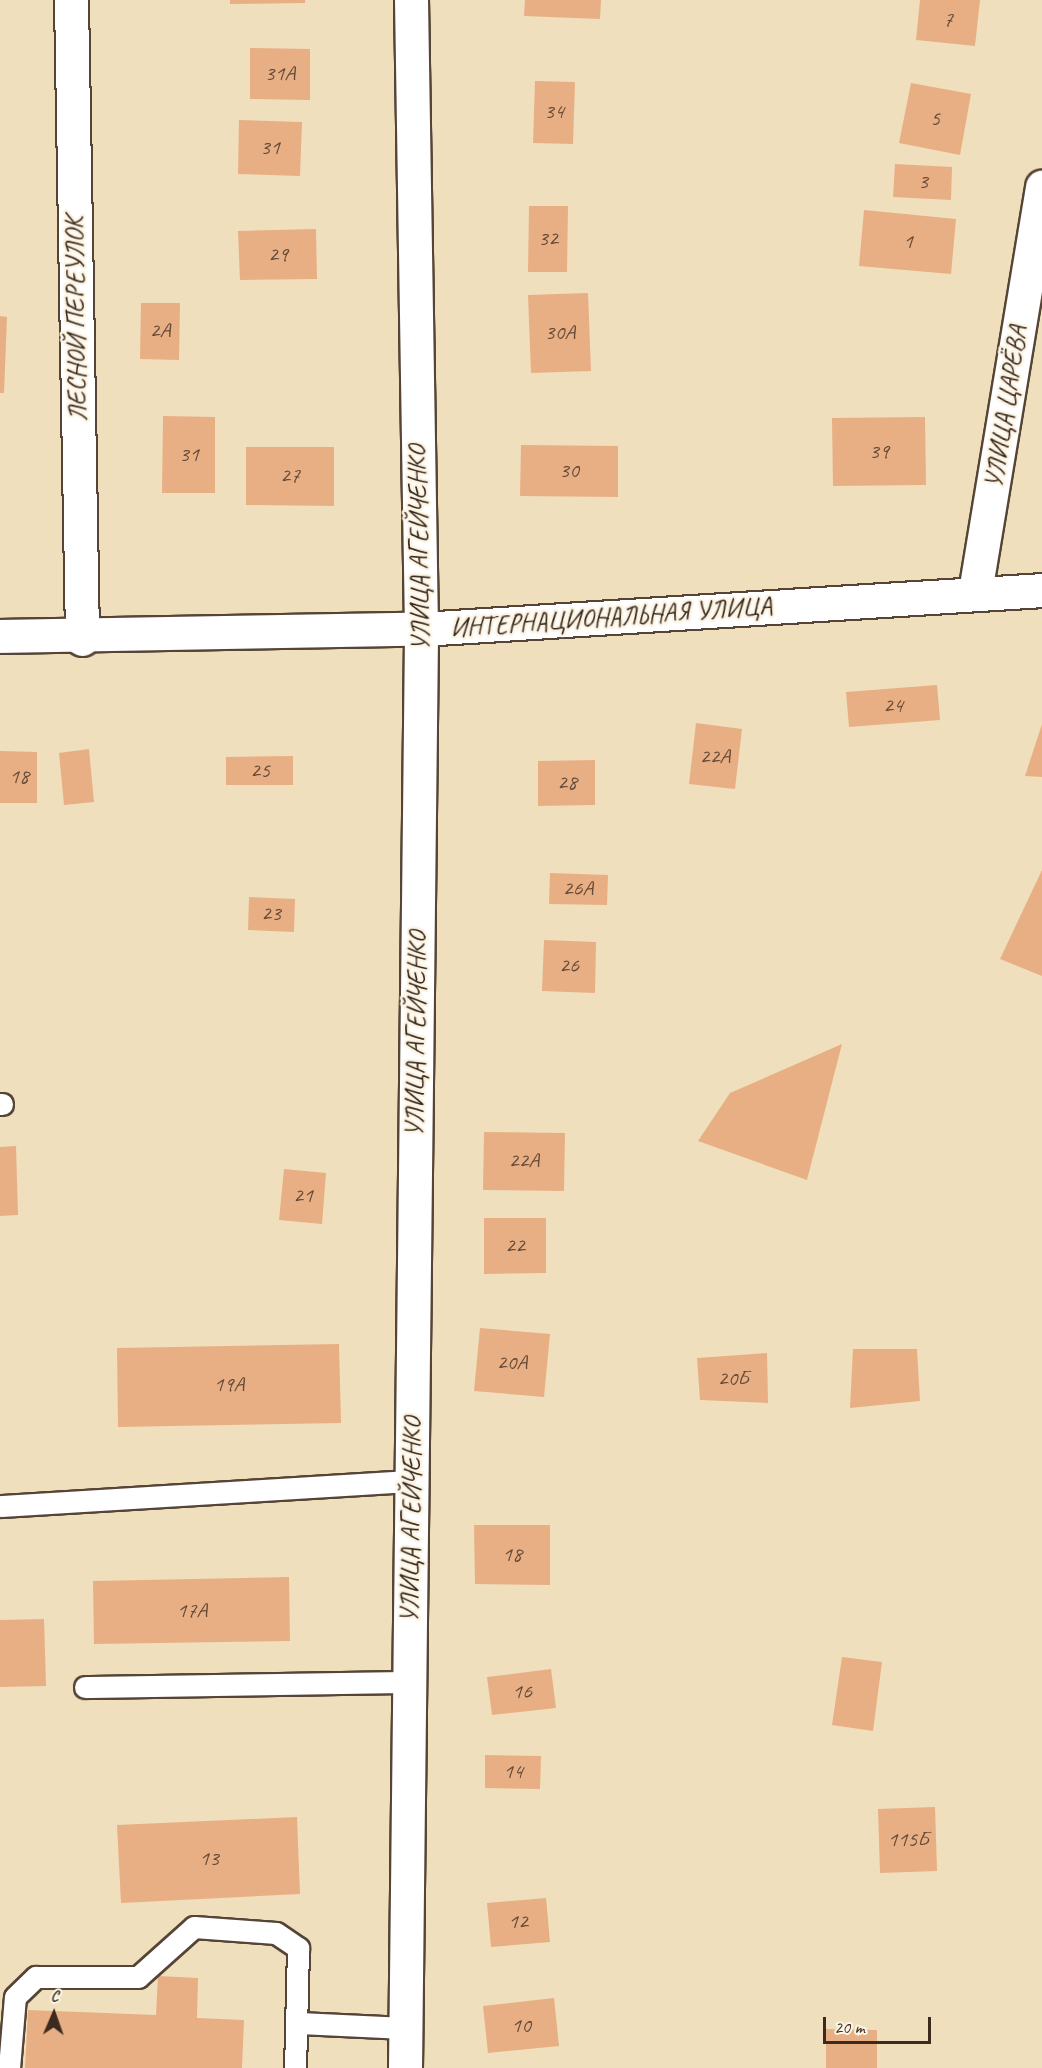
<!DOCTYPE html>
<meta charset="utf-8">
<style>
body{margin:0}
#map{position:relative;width:1042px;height:2068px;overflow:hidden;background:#efdfbd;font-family:Caveat,sans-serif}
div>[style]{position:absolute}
.building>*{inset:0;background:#e9af84}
.roads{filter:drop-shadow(2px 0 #564536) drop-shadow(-2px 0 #564536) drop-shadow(0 2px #564536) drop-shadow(0 -2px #564536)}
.lane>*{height:21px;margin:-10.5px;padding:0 10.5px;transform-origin:10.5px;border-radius:10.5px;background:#fff}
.street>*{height:33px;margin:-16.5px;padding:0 16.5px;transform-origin:16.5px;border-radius:16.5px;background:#fff}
span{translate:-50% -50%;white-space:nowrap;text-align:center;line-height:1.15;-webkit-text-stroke:5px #fcf5e5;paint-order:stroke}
.number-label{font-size:22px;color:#664b38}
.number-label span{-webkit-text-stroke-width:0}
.street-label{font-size:26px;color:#3b2a1e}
.north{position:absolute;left:24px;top:1984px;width:60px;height:60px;-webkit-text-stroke:4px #fcf5e5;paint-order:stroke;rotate:2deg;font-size:16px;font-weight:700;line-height:24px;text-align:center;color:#3b2a1e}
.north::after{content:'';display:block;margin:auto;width:21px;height:27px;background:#3b2a1e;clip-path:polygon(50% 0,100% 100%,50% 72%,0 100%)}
.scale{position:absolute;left:823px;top:2017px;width:108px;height:27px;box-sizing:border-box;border:3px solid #3b2a1e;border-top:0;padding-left:8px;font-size:18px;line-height:21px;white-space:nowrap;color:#3b2a1e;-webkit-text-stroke:4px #fcf5e5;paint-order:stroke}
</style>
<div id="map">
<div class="building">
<div style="clip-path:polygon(230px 0,305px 0,305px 3px,230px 4px)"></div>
<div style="clip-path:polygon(525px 0,601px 0,600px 19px,524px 16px)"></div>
<div style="clip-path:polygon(920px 0,980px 0,975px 46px,916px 40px)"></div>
<div style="clip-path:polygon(250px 48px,310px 49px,310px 100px,250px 99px)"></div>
<div style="clip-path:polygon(535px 81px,575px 82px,573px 144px,533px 143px)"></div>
<div style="clip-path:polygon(911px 83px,971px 94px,960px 155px,899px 143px)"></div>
<div style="clip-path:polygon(239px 120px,302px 122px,300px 176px,238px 174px)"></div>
<div style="clip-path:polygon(895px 164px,952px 167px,951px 200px,893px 197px)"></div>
<div style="clip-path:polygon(529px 206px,568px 206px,567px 272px,528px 272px)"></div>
<div style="clip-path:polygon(864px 210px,956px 219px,951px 274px,859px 266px)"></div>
<div style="clip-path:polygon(316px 229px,317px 279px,240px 280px,238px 231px)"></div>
<div style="clip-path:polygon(588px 293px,591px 371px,531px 373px,528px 295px)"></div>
<div style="clip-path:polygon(141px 303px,180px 303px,179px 360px,140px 359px)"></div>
<div style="clip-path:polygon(0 316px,7px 317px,4px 393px,0 393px)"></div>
<div style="clip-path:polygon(163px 416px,215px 417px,215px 493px,162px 493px)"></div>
<div style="clip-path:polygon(925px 417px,926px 485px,833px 486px,832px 418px)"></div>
<div style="clip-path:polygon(521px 445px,618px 446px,618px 497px,520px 496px)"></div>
<div style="clip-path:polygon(246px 447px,334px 447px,334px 506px,246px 505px)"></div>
<div style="clip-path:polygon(937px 685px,940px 720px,849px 727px,846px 692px)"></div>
<div style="clip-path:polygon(696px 723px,742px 729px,735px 789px,689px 784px)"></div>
<div style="clip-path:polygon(1042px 724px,1042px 777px,1025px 776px)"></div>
<div style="clip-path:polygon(89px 749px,94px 802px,64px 805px,59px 753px)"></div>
<div style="clip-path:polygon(0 751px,37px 752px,37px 803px,0 803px)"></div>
<div style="clip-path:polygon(293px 756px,293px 785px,226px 785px,226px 757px)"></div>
<div style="clip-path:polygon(595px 760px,595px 805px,538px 806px,538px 761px)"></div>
<div style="clip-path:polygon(1042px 870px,1042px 976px,1000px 959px)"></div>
<div style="clip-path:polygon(550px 873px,608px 875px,607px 905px,549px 904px)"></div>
<div style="clip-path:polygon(249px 897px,295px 899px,294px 932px,248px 930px)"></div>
<div style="clip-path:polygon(544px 940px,596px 942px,595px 993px,542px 991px)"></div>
<div style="clip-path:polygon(842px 1044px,807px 1180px,698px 1141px,730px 1093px)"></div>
<div style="clip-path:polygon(484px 1132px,565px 1133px,564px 1191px,483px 1190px)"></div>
<div style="clip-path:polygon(16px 1146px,18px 1215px,0 1216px,0 1147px)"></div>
<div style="clip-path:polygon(284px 1169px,326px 1173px,322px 1224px,279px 1220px)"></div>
<div style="clip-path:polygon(484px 1218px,546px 1218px,546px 1273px,484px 1274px)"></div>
<div style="clip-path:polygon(480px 1328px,550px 1334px,544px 1397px,474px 1391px)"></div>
<div style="clip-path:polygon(339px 1344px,341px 1423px,118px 1427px,117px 1348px)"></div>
<div style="clip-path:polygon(853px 1349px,917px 1349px,920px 1401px,850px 1408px)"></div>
<div style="clip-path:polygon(767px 1353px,768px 1403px,700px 1400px,697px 1358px)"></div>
<div style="clip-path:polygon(474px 1525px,550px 1525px,550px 1585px,475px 1584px)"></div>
<div style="clip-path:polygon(289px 1577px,290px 1641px,94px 1644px,93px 1581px)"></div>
<div style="clip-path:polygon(44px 1619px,46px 1686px,0 1687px,0 1620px)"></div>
<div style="clip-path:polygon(842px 1657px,882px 1662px,873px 1731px,832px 1725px)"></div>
<div style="clip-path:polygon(551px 1669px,556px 1708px,492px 1715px,487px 1677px)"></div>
<div style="clip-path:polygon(485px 1755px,541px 1756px,540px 1789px,485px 1788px)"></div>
<div style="clip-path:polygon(935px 1807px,937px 1871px,880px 1873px,878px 1809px)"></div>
<div style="clip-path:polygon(297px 1817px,300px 1894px,121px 1903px,117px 1825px)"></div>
<div style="clip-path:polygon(546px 1898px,550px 1942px,491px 1947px,487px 1903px)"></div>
<div style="clip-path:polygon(158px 1976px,198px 1978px,197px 2018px,244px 2020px,242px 2068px,25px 2068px,28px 2010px,156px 2015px)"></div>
<div style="clip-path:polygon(554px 1998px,559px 2046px,488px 2053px,483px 2006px)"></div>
<div style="clip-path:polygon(826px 2029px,877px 2030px,877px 2068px,826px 2068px)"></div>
</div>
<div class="roads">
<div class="lane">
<div style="left:0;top:1104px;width:2px"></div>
<div style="left:0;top:1506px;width:412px;rotate:-3.5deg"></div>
<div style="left:85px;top:1687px;width:324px;rotate:-0.9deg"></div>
<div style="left:299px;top:2023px;width:106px;rotate:2.7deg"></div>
<div style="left:9px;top:2068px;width:71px;rotate:-85.2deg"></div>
<div style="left:15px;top:1997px;width:29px;rotate:-44deg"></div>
<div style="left:36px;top:1977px;width:102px"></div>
<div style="left:138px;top:1977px;width:75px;rotate:-41.8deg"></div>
<div style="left:194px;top:1927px;width:82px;rotate:4.2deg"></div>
<div style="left:276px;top:1933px;width:27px;rotate:34deg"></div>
<div style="left:298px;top:1948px;width:120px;rotate:91.4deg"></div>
</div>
<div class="street">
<div style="left:71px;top:0;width:639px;rotate:89.01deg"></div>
<div style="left:975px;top:592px;width:411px;rotate:-80.6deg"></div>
<div style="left:0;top:636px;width:421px;rotate:-1deg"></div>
<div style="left:421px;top:629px;width:622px;rotate:-3.59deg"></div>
<div style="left:405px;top:2068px;width:1439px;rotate:-89.36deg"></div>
<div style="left:421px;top:629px;width:629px;rotate:-90.91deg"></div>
</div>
</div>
<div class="number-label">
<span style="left:948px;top:20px">7</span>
<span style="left:280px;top:74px">31А</span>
<span style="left:554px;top:112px">34</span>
<span style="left:935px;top:119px">5</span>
<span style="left:270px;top:148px">31</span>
<span style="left:923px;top:182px">3</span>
<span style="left:548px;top:239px">32</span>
<span style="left:908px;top:242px">1</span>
<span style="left:278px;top:255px">29</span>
<span style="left:160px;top:331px">2А</span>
<span style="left:560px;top:333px">30А</span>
<span style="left:879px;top:452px">39</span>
<span style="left:189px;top:455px">31</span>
<span style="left:569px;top:471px">30</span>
<span style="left:290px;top:476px">27</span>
<span style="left:893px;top:706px">24</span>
<span style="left:715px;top:757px">22А</span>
<span style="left:260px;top:771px">25</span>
<span style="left:19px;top:777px">18</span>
<span style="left:567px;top:783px">28</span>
<span style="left:578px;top:889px">26А</span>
<span style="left:271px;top:914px">23</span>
<span style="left:569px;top:966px">26</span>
<span style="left:524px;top:1161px">22А</span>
<span style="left:303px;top:1196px">21</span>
<span style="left:515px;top:1246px">22</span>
<span style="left:512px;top:1363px">20А</span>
<span style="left:733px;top:1379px">20Б</span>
<span style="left:229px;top:1385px">19А</span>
<span style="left:512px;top:1555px">18</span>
<span style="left:192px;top:1611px">17А</span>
<span style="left:522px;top:1692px">16</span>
<span style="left:513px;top:1772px">14</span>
<span style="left:908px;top:1840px">115Б</span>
<span style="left:209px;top:1859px">13</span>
<span style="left:518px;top:1922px">12</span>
<span style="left:521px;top:2026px">10</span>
</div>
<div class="street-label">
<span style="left:76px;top:319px;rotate:-91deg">ЛЕСНОЙ ПЕРЕУЛОК</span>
<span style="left:1006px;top:407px;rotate:-81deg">УЛИЦА ЦАРЁВА</span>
<span style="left:419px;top:548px;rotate:-91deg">УЛИЦА АГЕЙЧЕНКО</span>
<span style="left:611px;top:617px;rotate:-4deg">ИНТЕРНАЦИОНАЛЬНАЯ УЛИЦА</span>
<span style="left:416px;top:1034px;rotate:-89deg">УЛИЦА АГЕЙЧЕНКО</span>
<span style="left:411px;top:1520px;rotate:-89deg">УЛИЦА АГЕЙЧЕНКО</span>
</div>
<div class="north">С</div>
<div class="scale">20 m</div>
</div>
